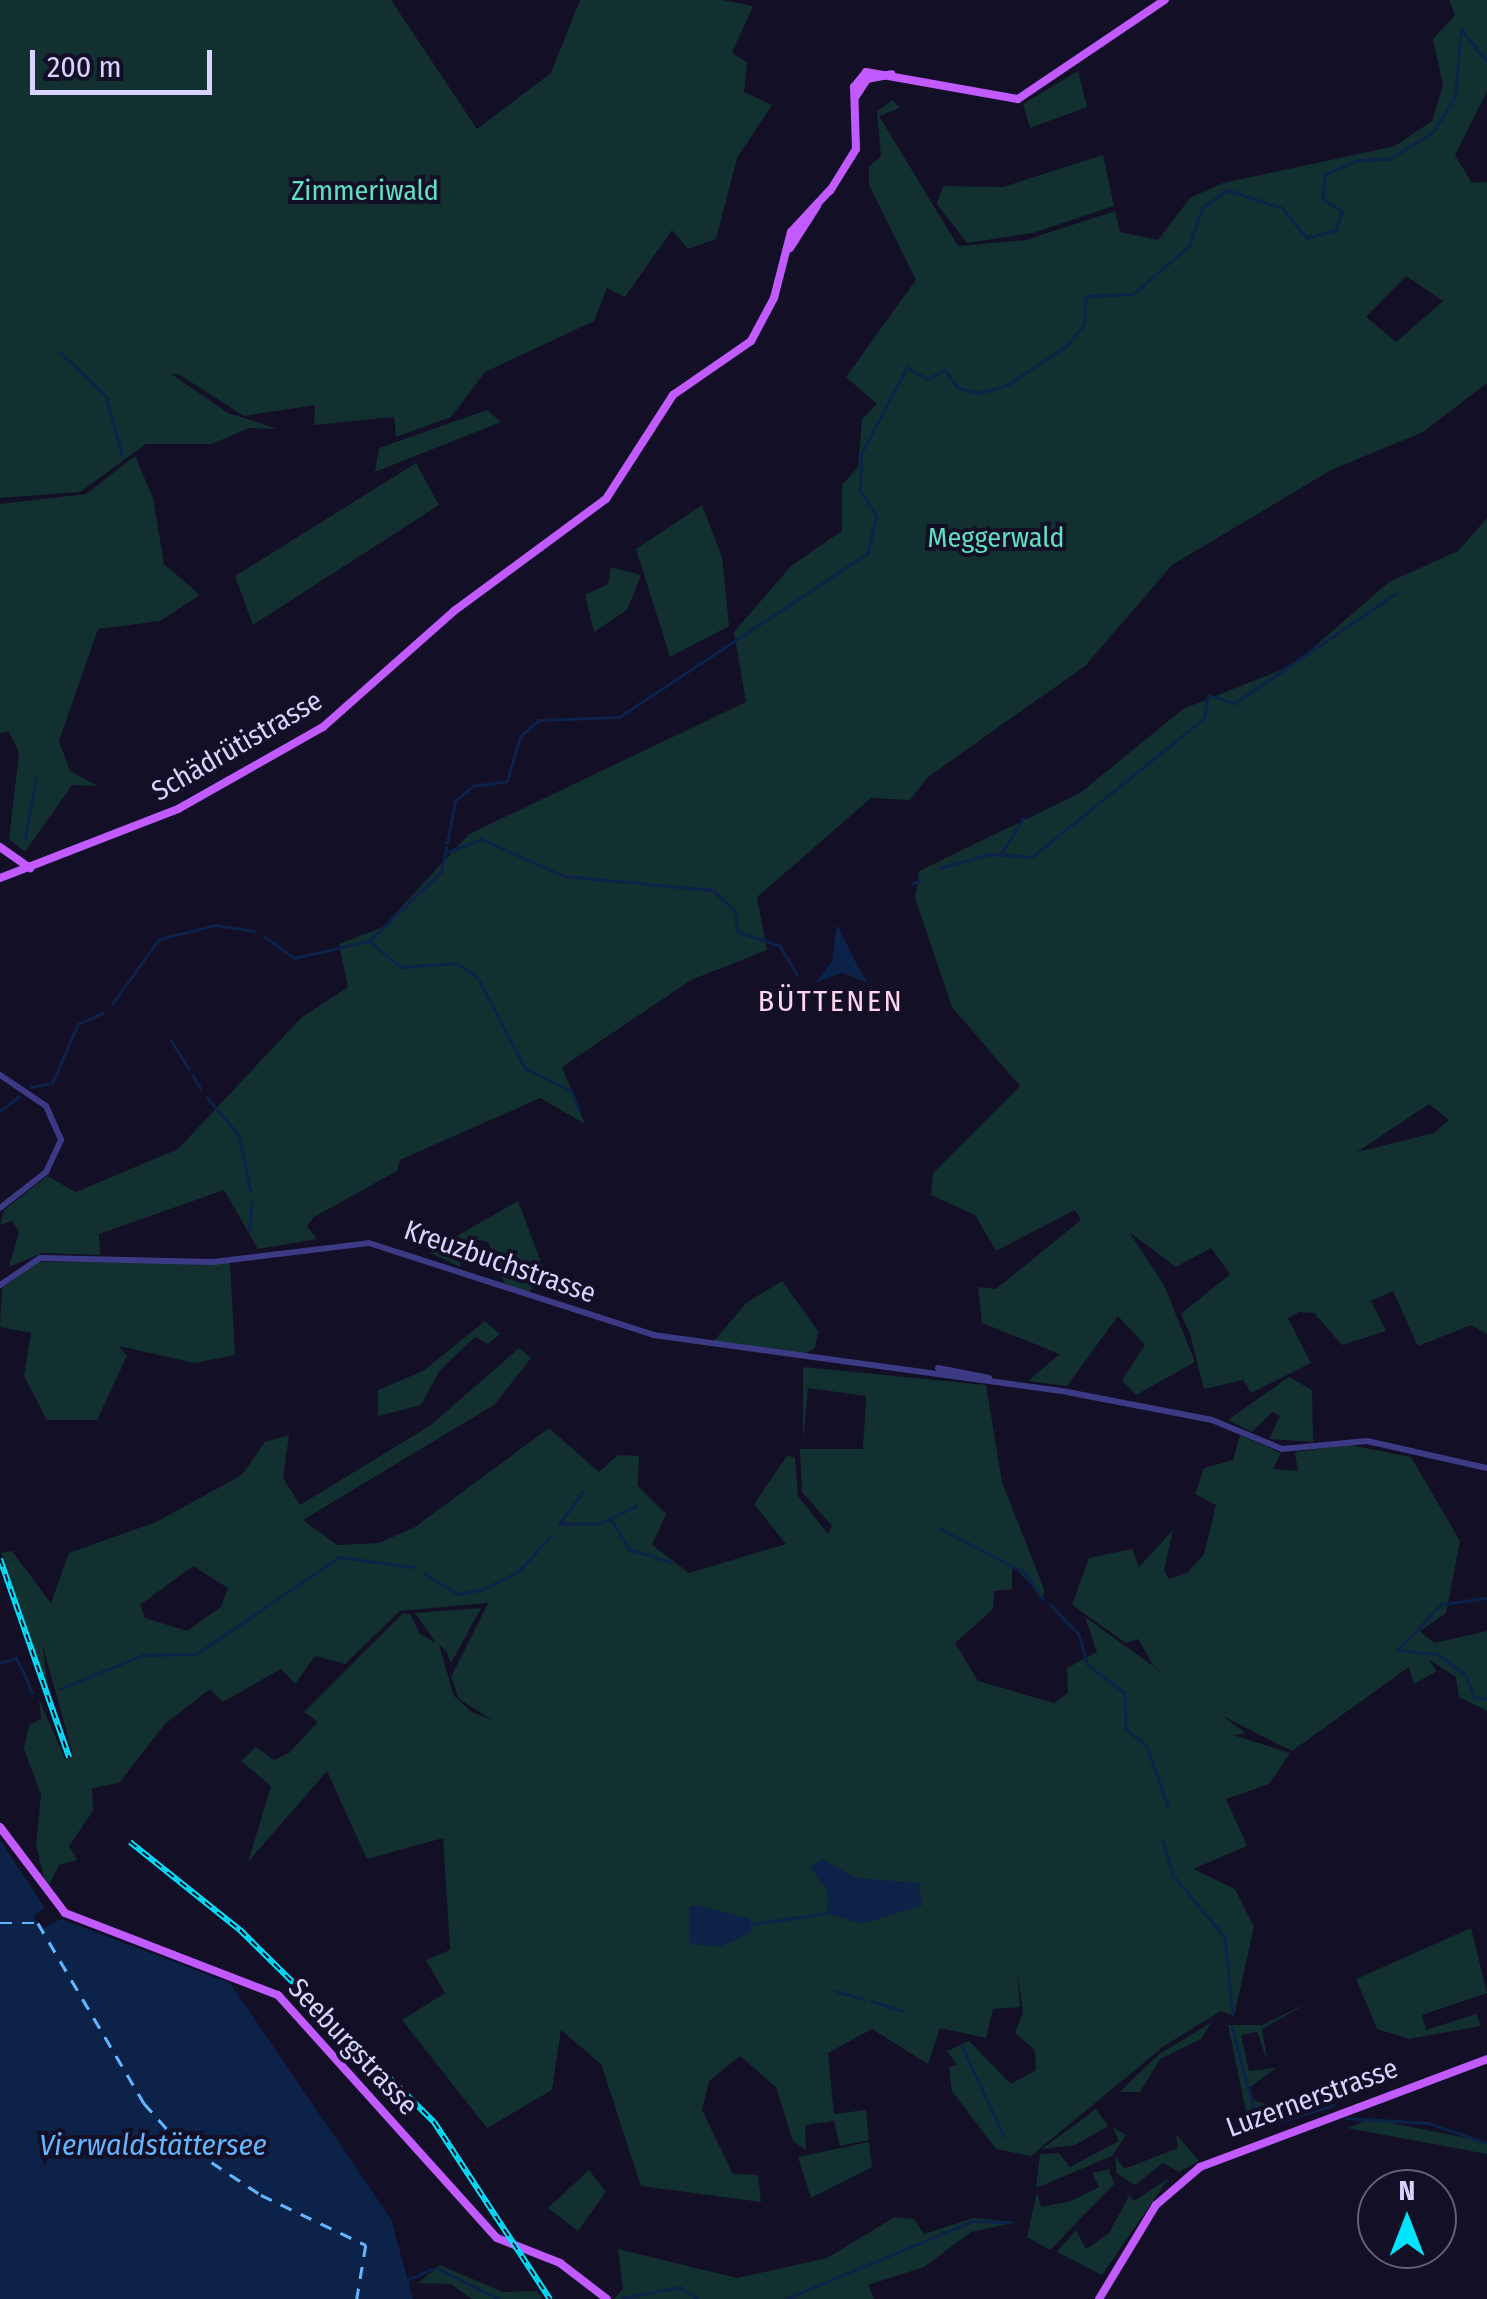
<!DOCTYPE html>
<meta charset="utf-8">
<style>
body{margin:0}
#map{position:relative;width:1487px;height:2299px;overflow:hidden;background:#130f26;font-family:"Fira Sans Condensed",sans-serif}
div>[style]{position:absolute}
.green>*{inset:0;background:#12302f}
.water>*{inset:0;background:#0c2248}
.stream>*{height:2.5px;margin:-1.25px;padding:0 1.25px;transform-origin:1.25px;border-radius:1.25px;background:#0c2248}
.ferry>*{height:2.5px;margin-top:-1.25px;transform-origin:0;background:repeating-linear-gradient(90deg,#62b6ff 0 12px,transparent 0 22px)}
.minor>*{height:6px;margin:-3px;padding:0 3px;transform-origin:3px;border-radius:3px;background:#3d3a85}
.major>*{height:8px;margin:-4px;padding:0 4px;transform-origin:4px;border-radius:4px;background:#c25bff}
.rail>*{height:6px;margin-top:-3px;transform-origin:0;background:repeating-linear-gradient(90deg,#130f26 0 8px,#00e5ff 0 16px);box-sizing:border-box;border-block:2px solid #00e5ff}
span{translate:-50% -50%;white-space:nowrap;text-align:center;line-height:1.15;-webkit-text-stroke:8px #130f26;paint-order:stroke}
.park-label{font-size:28px;color:#5fe0c0}
.street-label{font-size:28px;color:#d9d4ff}
.neighbourhood-label{font-size:30px;color:#ffd6f0;letter-spacing:2.5px}
.water-label{font-size:30px;color:#62b6ff;font-style:italic}
.north{position:absolute;left:1357px;top:2169px;width:100px;height:100px;box-sizing:border-box;background:#130f26;border:2px solid #625e7d;border-radius:50%;rotate:0deg;font-size:28px;font-weight:700;line-height:40px;text-align:center;color:#d9d4ff}
.north::after{content:'';display:block;margin:auto;width:35px;height:45px;background:#00e5ff;clip-path:polygon(50% 0,100% 100%,50% 72%,0 100%)}
.scale{position:absolute;left:30px;top:50px;width:182px;height:45px;box-sizing:border-box;border:5px solid #d9d4ff;border-top:0;padding-left:12px;font-size:30px;line-height:35px;white-space:nowrap;color:#d9d4ff;-webkit-text-stroke:8px #130f26;paint-order:stroke}
</style>
<div id="map">
<div class="green">
<div style="clip-path:polygon(0 0,391px 0,477px 129px,551px 73px,580px 0,723px 0,753px 6px,732px 53px,747px 62px,744px 92px,772px 105px,737px 158px,716px 239px,688px 249px,672px 230px,625px 297px,607px 288px,594px 321px,485px 372px,451px 417px,396px 437px,394px 417px,314px 425px,315px 405px,244px 416px,180px 375px,170px 373px,228px 413px,278px 429px,249px 428px,212px 444px,146px 444px,80px 492px,0 498px)"></div>
<div style="clip-path:polygon(evenodd,1449px 0,1487px 0,1487px 91px,1455px 155px,1472px 183px,1487px 182px,1487px 383px,1423px 432px,1331px 470px,1172px 565px,1085px 666px,928px 777px,910px 800px,871px 798px,757px 897px,767px 950px,691px 980px,562px 1067px,585px 1124px,540px 1098px,400px 1160px,397px 1171px,314px 1217px,307px 1226px,317px 1239px,258px 1249px,224px 1190px,99px 1234px,100px 1255px,42px 1253px,9px 1267px,19px 1232px,12px 1221px,0 1225px,4px 1210px,47px 1176px,76px 1192px,178px 1149px,301px 1018px,348px 987px,339px 944px,383px 927px,469px 834px,746px 702px,734px 632px,792px 565px,842px 531px,842px 485px,858px 467px,862px 419px,877px 404px,846px 377px,916px 280px,869px 185px,869px 167px,881px 156px,877px 111px,893px 100px,899px 108px,879px 116px,958px 246px,1026px 240px,1115px 211px,1120px 232px,1158px 240px,1190px 198px,1223px 183px,1395px 146px,1432px 121px,1443px 85px,1433px 39px,1455px 15px,1449px 0,1406px 276px,1443px 301px,1396px 342px,1366px 317px,1406px 276px)"></div>
<div style="clip-path:polygon(1078px 71px,1087px 107px,1030px 128px,1023px 104px)"></div>
<div style="clip-path:polygon(1103px 155px,1114px 206px,1033px 233px,967px 243px,937px 204px,943px 186px,1003px 187px)"></div>
<div style="clip-path:polygon(487px 410px,501px 422px,375px 472px,379px 448px)"></div>
<div style="clip-path:polygon(135px 456px,153px 498px,164px 564px,200px 595px,160px 621px,98px 629px,59px 741px,70px 771px,97px 786px,72px 785px,25px 852px,9px 839px,19px 752px,8px 731px,0 734px,0 504px,86px 494px)"></div>
<div style="clip-path:polygon(416px 463px,439px 505px,253px 625px,235px 576px)"></div>
<div style="clip-path:polygon(702px 505px,722px 557px,729px 626px,670px 657px,636px 549px)"></div>
<div style="clip-path:polygon(evenodd,1487px 518px,1487px 1334px,1471px 1325px,1418px 1346px,1393px 1291px,1371px 1301px,1386px 1331px,1342px 1345px,1314px 1313px,1299px 1312px,1288px 1318px,1311px 1363px,1251px 1393px,1243px 1380px,1204px 1389px,1190px 1334px,1181px 1314px,1230px 1274px,1211px 1248px,1176px 1267px,1129px 1232px,1164px 1285px,1195px 1362px,1136px 1395px,1122px 1380px,1145px 1345px,1118px 1316px,1067px 1386px,1028px 1381px,1060px 1354px,982px 1323px,978px 1287px,996px 1289px,1081px 1220px,1075px 1210px,996px 1251px,975px 1215px,931px 1195px,933px 1173px,1020px 1086px,952px 1007px,915px 898px,919px 871px,1080px 793px,1183px 709px,1293px 665px,1389px 582px,1458px 551px,1487px 518px,1429px 1104px,1449px 1120px,1434px 1133px,1357px 1152px,1429px 1104px)"></div>
<div style="clip-path:polygon(611px 567px,641px 575px,627px 610px,594px 632px,585px 595px,608px 584px)"></div>
<div style="clip-path:polygon(518px 1201px,546px 1275px,529px 1292px,505px 1284px,488px 1242px,469px 1238px,460px 1267px,429px 1252px)"></div>
<div style="clip-path:polygon(37px 1262px,230px 1263px,235px 1355px,194px 1363px,119px 1346px,127px 1356px,97px 1420px,47px 1420px,24px 1376px,31px 1333px,0 1327px,2px 1288px)"></div>
<div style="clip-path:polygon(782px 1281px,818px 1331px,815px 1348px,803px 1355px,714px 1341px,746px 1303px)"></div>
<div style="clip-path:polygon(485px 1321px,500px 1334px,488px 1344px,475px 1337px,440px 1370px,421px 1405px,378px 1416px,378px 1390px,423px 1371px)"></div>
<div style="clip-path:polygon(evenodd,519px 1348px,531px 1358px,494px 1405px,303px 1520px,337px 1545px,379px 1543px,415px 1527px,549px 1428px,599px 1472px,618px 1455px,639px 1456px,638px 1486px,666px 1514px,652px 1545px,689px 1573px,786px 1544px,754px 1504px,787px 1456px,795px 1457px,798px 1496px,828px 1534px,832px 1526px,802px 1492px,800px 1449px,863px 1449px,866px 1396px,808px 1388px,803px 1442px,803px 1367px,986px 1385px,1002px 1482px,1044px 1589px,1043px 1597px,1012px 1565px,1012px 1589px,994px 1591px,993px 1609px,955px 1643px,978px 1681px,1054px 1703px,1068px 1693px,1067px 1668px,1097px 1652px,1085px 1617px,1246px 1733px,1233px 1735px,1290px 1753px,1269px 1784px,1226px 1799px,1247px 1846px,1193px 1869px,1235px 1889px,1254px 1927px,1234px 2016px,1221px 2011px,1164px 2046px,1031px 2156px,996px 2149px,952px 2091px,949px 2067px,957px 2065px,947px 2051px,969px 2041px,1011px 2084px,1036px 2070px,1035px 2050px,1015px 2033px,1023px 2012px,1017px 1972px,1020px 2007px,993px 2009px,986px 2038px,940px 2028px,928px 2064px,872px 2029px,828px 2053px,834px 2114px,866px 2110px,869px 2140px,840px 2146px,834px 2121px,805px 2125px,806px 2150px,793px 2141px,776px 2087px,740px 2056px,709px 2081px,702px 2110px,733px 2174px,758px 2175px,761px 2202px,641px 2186px,601px 2064px,561px 2030px,552px 2090px,487px 2128px,402px 2020px,445px 1993px,426px 1960px,450px 1950px,443px 1838px,367px 1859px,327px 1771px,248px 1862px,271px 1786px,241px 1761px,256px 1747px,274px 1760px,289px 1753px,318px 1722px,304px 1712px,403px 1613px,410px 1614px,420px 1634px,436px 1643px,415px 1613px,481px 1608px,451px 1663px,446px 1651px,439px 1645px,454px 1696px,472px 1712px,492px 1720px,459px 1699px,451px 1677px,488px 1603px,400px 1611px,345px 1664px,315px 1656px,295px 1684px,281px 1669px,223px 1702px,210px 1689px,165px 1724px,119px 1783px,92px 1788px,93px 1811px,69px 1846px,77px 1860px,59px 1865px,47px 1889px,36px 1845px,41px 1795px,24px 1749px,29px 1725px,41px 1719px,39px 1699px,65px 1759px,73px 1755px,42px 1643px,49px 1693px,1px 1553px,12px 1551px,51px 1603px,69px 1553px,156px 1522px,242px 1475px,265px 1442px,289px 1435px,283px 1478px,300px 1505px,431px 1425px,519px 1348px,193px 1566px,228px 1588px,221px 1607px,187px 1631px,145px 1618px,140px 1605px,193px 1566px)"></div>
<div style="clip-path:polygon(1289px 1377px,1312px 1390px,1313px 1442px,1269px 1439px,1280px 1416px,1272px 1412px,1252px 1432px,1228px 1420px)"></div>
<div style="clip-path:polygon(1240px 1435px,1281px 1453px,1273px 1469px,1298px 1471px,1295px 1452px,1350px 1445px,1411px 1457px,1460px 1541px,1446px 1613px,1420px 1631px,1434px 1643px,1487px 1631px,1487px 1711px,1459px 1697px,1456px 1677px,1428px 1659px,1437px 1671px,1414px 1684px,1409px 1667px,1292px 1751px,1207px 1708px,1153px 1665px,1138px 1639px,1126px 1643px,1072px 1605px,1089px 1558px,1132px 1549px,1139px 1567px,1173px 1530px,1164px 1571px,1169px 1579px,1188px 1572px,1204px 1554px,1216px 1505px,1195px 1494px,1204px 1468px,1233px 1460px)"></div>
<div style="clip-path:polygon(1471px 1928px,1487px 1993px,1422px 2015px,1426px 2030px,1476px 2014px,1481px 2026px,1409px 2039px,1377px 2029px,1356px 1979px)"></div>
<div style="clip-path:polygon(1312px 2001px,1262px 2029px,1267px 2060px,1257px 2032px,1241px 2035px,1249px 2071px,1276px 2068px,1250px 2087px,1253px 2100px,1280px 2109px,1322px 2105px,1265px 2128px,1246px 2111px,1228px 2025px,1262px 2025px)"></div>
<div style="clip-path:polygon(1212px 2022px,1201px 2039px,1160px 2059px,1140px 2092px,1120px 2092px,1158px 2055px)"></div>
<div style="clip-path:polygon(1096px 2109px,1108px 2126px,1075px 2145px,1042px 2149px)"></div>
<div style="clip-path:polygon(1371px 2119px,1487px 2142px,1487px 2154px,1347px 2128px)"></div>
<div style="clip-path:polygon(1112px 2127px,1126px 2135px,1112px 2156px,1036px 2188px,1040px 2154px,1059px 2153px,1070px 2167px,1119px 2141px)"></div>
<div style="clip-path:polygon(1176px 2134px,1199px 2161px,1179px 2172px,1163px 2163px,1135px 2185px,1116px 2173px,1116px 2157px,1124px 2169px,1178px 2148px)"></div>
<div style="clip-path:polygon(869px 2142px,872px 2167px,811px 2198px,798px 2157px)"></div>
<div style="clip-path:polygon(1109px 2169px,1114px 2184px,1050px 2250px,1027px 2237px,1037px 2192px,1041px 2207px,1071px 2201px,1099px 2187px,1092px 2173px)"></div>
<div style="clip-path:polygon(589px 2170px,606px 2192px,578px 2231px,548px 2208px)"></div>
<div style="clip-path:polygon(1169px 2178px,1102px 2275px,1057px 2252px,1076px 2230px,1086px 2249px,1109px 2233px,1129px 2196px,1120px 2185px,1134px 2201px)"></div>
<div style="clip-path:polygon(895px 2217px,914px 2219px,924px 2234px,973px 2218px,1017px 2222px,971px 2232px,924px 2267px,868px 2285px,874px 2299px,614px 2299px,623px 2289px,618px 2249px,737px 2278px,827px 2258px)"></div>
<div style="clip-path:polygon(440px 2265px,503px 2292px,537px 2291px,542px 2299px,472px 2299px,451px 2284px,418px 2283px)"></div>
</div>
<div class="water">
<div style="clip-path:polygon(837px 924px,857px 965px,868px 983px,842px 973px,815px 983px,832px 961px)"></div>
<div style="clip-path:polygon(0 1840px,45px 1908px,33px 1917px,43px 1928px,61px 1919px,230px 1983px,391px 2219px,413px 2299px,0 2299px)"></div>
<div style="clip-path:polygon(822px 1859px,856px 1878px,919px 1883px,922px 1906px,860px 1924px,827px 1913px,828px 1892px,810px 1867px)"></div>
<div style="clip-path:polygon(700px 1906px,750px 1919px,753px 1931px,720px 1947px,690px 1944px,689px 1907px)"></div>
</div>
<div class="stream">
<div style="left:61px;top:353px;width:62px;rotate:43.7deg"></div>
<div style="left:106px;top:396px;width:61px;rotate:74.8deg"></div>
<div style="left:25px;top:838px;width:60px;rotate:-79.4deg"></div>
<div style="left:447px;top:843px;width:43px;rotate:-79.2deg"></div>
<div style="left:455px;top:801px;width:23px;rotate:-40deg"></div>
<div style="left:473px;top:786px;width:34px;rotate:-8deg"></div>
<div style="left:507px;top:781px;width:46px;rotate:-73.5deg"></div>
<div style="left:520px;top:737px;width:25px;rotate:-43deg"></div>
<div style="left:538px;top:720px;width:81px;rotate:-2.1deg"></div>
<div style="left:619px;top:717px;width:298px;rotate:-33.4deg"></div>
<div style="left:868px;top:553px;width:38px;rotate:-78deg"></div>
<div style="left:876px;top:516px;width:31px;rotate:-122deg"></div>
<div style="left:860px;top:490px;width:36px;rotate:-88deg"></div>
<div style="left:861px;top:454px;width:98px;rotate:-62.1deg"></div>
<div style="left:907px;top:367px;width:24px;rotate:30deg"></div>
<div style="left:928px;top:379px;width:19px;rotate:-28deg"></div>
<div style="left:945px;top:370px;width:22px;rotate:54deg"></div>
<div style="left:958px;top:388px;width:22px;rotate:13deg"></div>
<div style="left:979px;top:393px;width:29px;rotate:-16deg"></div>
<div style="left:1007px;top:385px;width:73px;rotate:-33.3deg"></div>
<div style="left:1068px;top:345px;width:26px;rotate:-53deg"></div>
<div style="left:1084px;top:324px;width:28px;rotate:-86deg"></div>
<div style="left:1086px;top:296px;width:47px;rotate:-2.4deg"></div>
<div style="left:1133px;top:294px;width:74px;rotate:-40.6deg"></div>
<div style="left:1189px;top:246px;width:40px;rotate:-71.1deg"></div>
<div style="left:1202px;top:208px;width:32px;rotate:-35deg"></div>
<div style="left:1228px;top:190px;width:57px;rotate:18.4deg"></div>
<div style="left:1282px;top:208px;width:39px;rotate:50deg"></div>
<div style="left:1307px;top:238px;width:29px;rotate:-16deg"></div>
<div style="left:1335px;top:230px;width:19px;rotate:-69deg"></div>
<div style="left:1342px;top:212px;width:24px;rotate:-145deg"></div>
<div style="left:1322px;top:198px;width:23px;rotate:-83deg"></div>
<div style="left:1325px;top:175px;width:35px;rotate:-25deg"></div>
<div style="left:1357px;top:160px;width:32px;rotate:-2deg"></div>
<div style="left:1389px;top:159px;width:50px;rotate:-31.2deg"></div>
<div style="left:1432px;top:133px;width:43px;rotate:-57.4deg"></div>
<div style="left:1455px;top:97px;width:68px;rotate:-85deg"></div>
<div style="left:1461px;top:29px;width:41px;rotate:50.9deg"></div>
<div style="left:445px;top:853px;width:39px;rotate:-21deg"></div>
<div style="left:481px;top:839px;width:91px;rotate:24deg"></div>
<div style="left:564px;top:876px;width:150px;rotate:5.4deg"></div>
<div style="left:713px;top:890px;width:32px;rotate:44deg"></div>
<div style="left:736px;top:912px;width:19px;rotate:87deg"></div>
<div style="left:737px;top:931px;width:46px;rotate:19.2deg"></div>
<div style="left:780px;top:946px;width:33px;rotate:59deg"></div>
<div style="left:1001px;top:854px;width:42px;rotate:-58.6deg"></div>
<div style="left:939px;top:868px;width:53px;rotate:-15.4deg"></div>
<div style="left:990px;top:854px;width:42px;rotate:4.1deg"></div>
<div style="left:1032px;top:857px;width:221px;rotate:-38.9deg"></div>
<div style="left:1204px;top:718px;width:23px;rotate:-80deg"></div>
<div style="left:1208px;top:695px;width:28px;rotate:17deg"></div>
<div style="left:1235px;top:703px;width:194px;rotate:-34.3deg"></div>
<div style="left:912px;top:884px;width:9px;rotate:-27deg"></div>
<div style="left:264px;top:936px;width:37px;rotate:36deg"></div>
<div style="left:294px;top:958px;width:77px;rotate:-12.8deg"></div>
<div style="left:369px;top:941px;width:100px;rotate:-43.8deg"></div>
<div style="left:441px;top:872px;width:25px;rotate:-78deg"></div>
<div style="left:369px;top:941px;width:41px;rotate:39.1deg"></div>
<div style="left:401px;top:967px;width:55px;rotate:-4.2deg"></div>
<div style="left:456px;top:963px;width:25px;rotate:32deg"></div>
<div style="left:477px;top:976px;width:104px;rotate:62.4deg"></div>
<div style="left:525px;top:1068px;width:52px;rotate:26.1deg"></div>
<div style="left:572px;top:1091px;width:20px;rotate:70deg"></div>
<div style="left:112px;top:1004px;width:80px;rotate:-54.1deg"></div>
<div style="left:159px;top:939px;width:59px;rotate:-13.8deg"></div>
<div style="left:216px;top:925px;width:38px;rotate:9deg"></div>
<div style="left:171px;top:1040px;width:34px;rotate:58deg"></div>
<div style="left:193px;top:1075px;width:16px;rotate:60deg"></div>
<div style="left:31px;top:1087px;width:21px;rotate:-11deg"></div>
<div style="left:52px;top:1083px;width:64px;rotate:-66.2deg"></div>
<div style="left:78px;top:1024px;width:27px;rotate:-24deg"></div>
<div style="left:207px;top:1097px;width:50px;rotate:49.9deg"></div>
<div style="left:239px;top:1135px;width:57px;rotate:77.9deg"></div>
<div style="left:0;top:1111px;width:24px;rotate:-38deg"></div>
<div style="left:249px;top:1230px;width:30px;rotate:-84deg"></div>
<div style="left:610px;top:1518px;width:36px;rotate:58deg"></div>
<div style="left:629px;top:1549px;width:44px;rotate:17.2deg"></div>
<div style="left:560px;top:1523px;width:39px;rotate:-54deg"></div>
<div style="left:559px;top:1524px;width:42px;rotate:-1.4deg"></div>
<div style="left:601px;top:1523px;width:39px;rotate:-26deg"></div>
<div style="left:941px;top:1529px;width:93px;rotate:27.4deg"></div>
<div style="left:1024px;top:1572px;width:33px;rotate:55deg"></div>
<div style="left:424px;top:1573px;width:40px;rotate:32deg"></div>
<div style="left:458px;top:1594px;width:25px;rotate:-11deg"></div>
<div style="left:483px;top:1589px;width:39px;rotate:-26deg"></div>
<div style="left:518px;top:1572px;width:46px;rotate:-47.6deg"></div>
<div style="left:1487px;top:1598px;width:47px;rotate:171.3deg"></div>
<div style="left:1441px;top:1605px;width:62px;rotate:133.7deg"></div>
<div style="left:1398px;top:1650px;width:40px;rotate:5.7deg"></div>
<div style="left:1438px;top:1654px;width:35px;rotate:37deg"></div>
<div style="left:1466px;top:1675px;width:23px;rotate:70deg"></div>
<div style="left:1474px;top:1697px;width:13px;rotate:9deg"></div>
<div style="left:1050px;top:1604px;width:42px;rotate:46deg"></div>
<div style="left:1079px;top:1634px;width:32px;rotate:74deg"></div>
<div style="left:1088px;top:1665px;width:46px;rotate:37.1deg"></div>
<div style="left:1125px;top:1693px;width:36px;rotate:88deg"></div>
<div style="left:1126px;top:1729px;width:27px;rotate:39deg"></div>
<div style="left:1147px;top:1746px;width:64px;rotate:70.7deg"></div>
<div style="left:0;top:1663px;width:17px;rotate:-17deg"></div>
<div style="left:16px;top:1658px;width:19px;rotate:62deg"></div>
<div style="left:26px;top:1677px;width:17px;rotate:69deg"></div>
<div style="left:60px;top:1689px;width:90px;rotate:-22.3deg"></div>
<div style="left:143px;top:1655px;width:53px;rotate:-1.1deg"></div>
<div style="left:196px;top:1654px;width:173px;rotate:-34.1deg"></div>
<div style="left:339px;top:1557px;width:75px;rotate:7.7deg"></div>
<div style="left:1163px;top:1841px;width:37px;rotate:73deg"></div>
<div style="left:1174px;top:1876px;width:80px;rotate:50.1deg"></div>
<div style="left:1225px;top:1937px;width:77px;rotate:84.1deg"></div>
<div style="left:754px;top:1924px;width:74px;rotate:-8.6deg"></div>
<div style="left:836px;top:1991px;width:30px;rotate:17deg"></div>
<div style="left:872px;top:2001px;width:32px;rotate:18deg"></div>
<div style="left:1232px;top:2027px;width:89px;rotate:75deg"></div>
<div style="left:1255px;top:2113px;width:28px;rotate:17deg"></div>
<div style="left:1282px;top:2121px;width:54px;rotate:-17.1deg"></div>
<div style="left:962px;top:2046px;width:99px;rotate:65deg"></div>
<div style="left:1346px;top:2118px;width:83px;rotate:3.4deg"></div>
<div style="left:1429px;top:2123px;width:61px;rotate:19deg"></div>
<div style="left:439px;top:2269px;width:67px;rotate:26.6deg"></div>
<div style="left:407px;top:2280px;width:27px;rotate:-24deg"></div>
<div style="left:622px;top:2298px;width:59px;rotate:-10.7deg"></div>
<div style="left:680px;top:2287px;width:22px;rotate:34deg"></div>
<div style="left:785px;top:2299px;width:204px;rotate:-22.5deg"></div>
<div style="left:973px;top:2221px;width:37px;rotate:2deg"></div>
</div>
<div class="ferry">
<div style="left:0;top:1923px;width:38px"></div>
<div style="left:38px;top:1923px;width:209px;rotate:59.5deg"></div>
<div style="left:144px;top:2103px;width:47px;rotate:48.5deg"></div>
<div style="left:175px;top:2138px;width:103px;rotate:33.5deg"></div>
<div style="left:261px;top:2195px;width:116px;rotate:25.5deg"></div>
<div style="left:366px;top:2245px;width:55px;rotate:99.5deg"></div>
</div>
<div class="minor">
<div style="left:0;top:1075px;width:55px;rotate:34deg"></div>
<div style="left:46px;top:1106px;width:37px;rotate:66deg"></div>
<div style="left:61px;top:1140px;width:35px;rotate:115deg"></div>
<div style="left:46px;top:1172px;width:58px;rotate:142deg"></div>
<div style="left:0;top:1285px;width:48px;rotate:-34deg"></div>
<div style="left:40px;top:1258px;width:173px;rotate:1.3deg"></div>
<div style="left:213px;top:1262px;width:157px;rotate:-6.9deg"></div>
<div style="left:369px;top:1243px;width:299px;rotate:17.9deg"></div>
<div style="left:653px;top:1335px;width:418px;rotate:7.8deg"></div>
<div style="left:1067px;top:1392px;width:148px;rotate:10.9deg"></div>
<div style="left:1212px;top:1420px;width:76px;rotate:22.5deg"></div>
<div style="left:1282px;top:1449px;width:85px;rotate:-5.4deg"></div>
<div style="left:1367px;top:1441px;width:123px;rotate:12.7deg"></div>
<div style="left:938px;top:1368px;width:52px;rotate:11.1deg"></div>
</div>
<div class="major">
<div style="left:856px;top:96px;width:20px;rotate:-57deg"></div>
<div style="left:867px;top:79px;width:25px;rotate:-11deg"></div>
<div style="left:830px;top:191px;width:49px;rotate:-58.2deg"></div>
<div style="left:856px;top:149px;width:62px;rotate:-91.8deg"></div>
<div style="left:854px;top:87px;width:19px;rotate:-51deg"></div>
<div style="left:866px;top:72px;width:154px;rotate:10.1deg"></div>
<div style="left:1018px;top:99px;width:177px;rotate:-34deg"></div>
<div style="left:790px;top:248px;width:50px;rotate:-57.3deg"></div>
<div style="left:0;top:847px;width:37px;rotate:35deg"></div>
<div style="left:0;top:878px;width:191px;rotate:-21.2deg"></div>
<div style="left:178px;top:809px;width:167px;rotate:-29.5deg"></div>
<div style="left:323px;top:727px;width:175px;rotate:-41.5deg"></div>
<div style="left:454px;top:611px;width:189px;rotate:-36.4deg"></div>
<div style="left:606px;top:499px;width:124px;rotate:-57.2deg"></div>
<div style="left:673px;top:395px;width:95px;rotate:-34.7deg"></div>
<div style="left:751px;top:341px;width:49px;rotate:-61.9deg"></div>
<div style="left:774px;top:298px;width:68px;rotate:-75.6deg"></div>
<div style="left:791px;top:232px;width:59px;rotate:-47.1deg"></div>
<div style="left:0;top:1827px;width:108px;rotate:52.9deg"></div>
<div style="left:65px;top:1913px;width:228px;rotate:21.1deg"></div>
<div style="left:278px;top:1995px;width:327px;rotate:48deg"></div>
<div style="left:497px;top:2238px;width:68px;rotate:21.6deg"></div>
<div style="left:560px;top:2263px;width:59px;rotate:37.5deg"></div>
<div style="left:1099px;top:2299px;width:110px;rotate:-58.8deg"></div>
<div style="left:1156px;top:2205px;width:58px;rotate:-40.8deg"></div>
<div style="left:1200px;top:2167px;width:307px;rotate:-20.6deg"></div>
</div>
<div class="rail">
<div style="left:0;top:1559px;width:210px;rotate:70.8deg"></div>
<div style="left:130px;top:1842px;width:141px;rotate:38.7deg"></div>
<div style="left:240px;top:1930px;width:273px;rotate:44.7deg"></div>
<div style="left:434px;top:2122px;width:212px;rotate:56.8deg"></div>
</div>
<div class="park-label">
<span style="left:365px;top:191px">Zimmeriwald</span>
<span style="left:996px;top:538px">Meggerwald</span>
</div>
<div class="street-label">
<span style="left:237px;top:746px;rotate:-30deg">Schädrütistrasse</span>
<span style="left:500px;top:1262px;rotate:19deg">Kreuzbuchstrasse</span>
<span style="left:353px;top:2047px;rotate:47deg">Seeburgstrasse</span>
<span style="left:1312px;top:2098px;rotate:-20deg">Luzernerstrasse</span>
</div>
<div class="neighbourhood-label">
<span style="left:831px;top:1001px">BÜTTENEN</span>
</div>
<div class="water-label">
<span style="left:153px;top:2145px">Vierwaldstättersee</span>
</div>
<div class="north">N</div>
<div class="scale">200 m</div>
</div>
